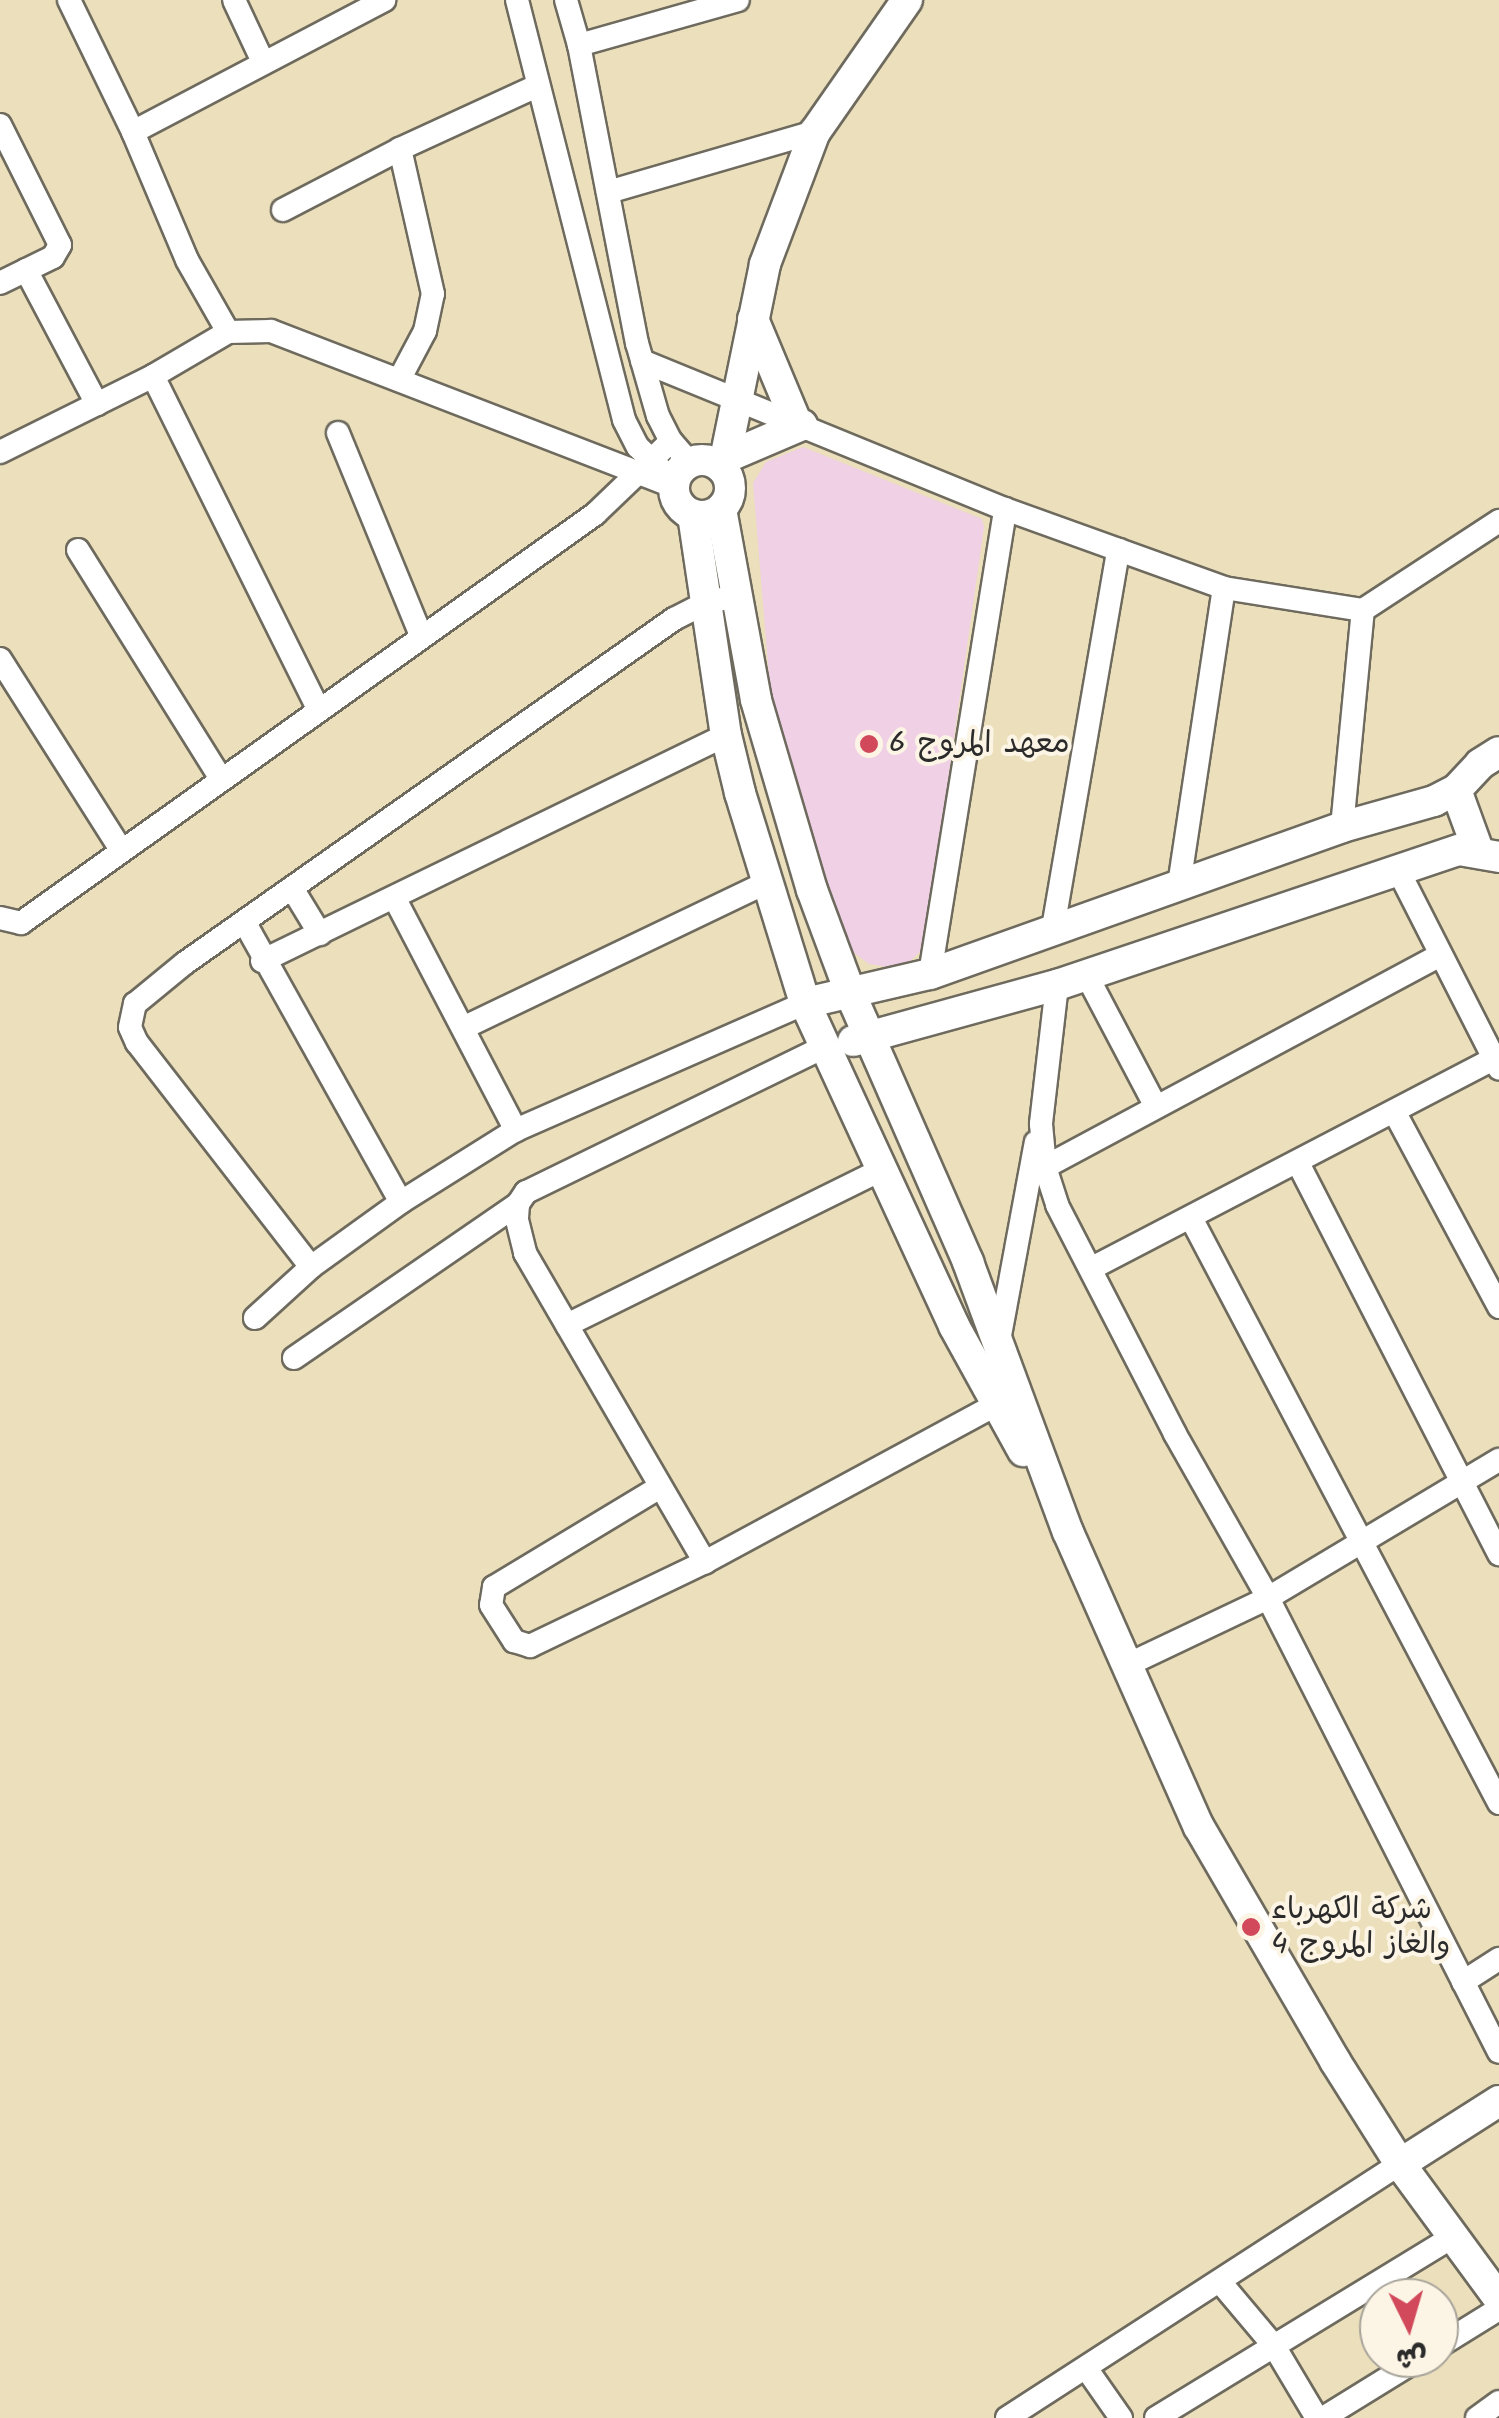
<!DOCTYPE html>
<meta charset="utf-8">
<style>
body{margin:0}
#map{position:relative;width:1499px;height:2418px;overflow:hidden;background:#ebdfbc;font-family:Kalam,"Playpen Sans Arabic",sans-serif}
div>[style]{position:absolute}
.built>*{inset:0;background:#efd0e5}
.roads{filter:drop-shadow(2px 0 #6e6a5e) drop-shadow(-2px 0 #6e6a5e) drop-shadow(0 2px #6e6a5e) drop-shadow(0 -2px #6e6a5e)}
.minor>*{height:22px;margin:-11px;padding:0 11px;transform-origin:11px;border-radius:11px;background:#fff}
.tertiary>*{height:30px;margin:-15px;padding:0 15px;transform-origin:15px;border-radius:15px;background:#fff}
.tertiary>.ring{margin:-15px;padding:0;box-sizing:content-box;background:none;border:30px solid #fff;border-radius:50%}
.dots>*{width:28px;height:28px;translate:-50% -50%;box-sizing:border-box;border:5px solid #fcf5e5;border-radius:50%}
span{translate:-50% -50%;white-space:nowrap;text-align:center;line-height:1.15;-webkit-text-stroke:8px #fcf5e5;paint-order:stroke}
.poi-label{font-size:30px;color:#2b2b2b}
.left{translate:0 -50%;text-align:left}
.north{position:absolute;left:1359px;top:2278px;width:100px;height:100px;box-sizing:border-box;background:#fcf5e5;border:2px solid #a8a49b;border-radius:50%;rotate:175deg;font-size:28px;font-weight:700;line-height:40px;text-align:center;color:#2b2b2b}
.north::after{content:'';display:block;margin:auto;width:35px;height:45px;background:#d1495b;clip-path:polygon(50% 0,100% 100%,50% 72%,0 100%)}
</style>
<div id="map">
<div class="built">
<div style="clip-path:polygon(803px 447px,982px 519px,984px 527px,924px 948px,908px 963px,888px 967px,869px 964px,853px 952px,841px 924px,813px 851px,770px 688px,753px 483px,766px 462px)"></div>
</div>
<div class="roads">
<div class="minor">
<div style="left:69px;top:0;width:147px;rotate:64.1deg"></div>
<div style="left:133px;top:132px;width:139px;rotate:67.1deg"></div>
<div style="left:187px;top:260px;width:83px;rotate:60.3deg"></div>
<div style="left:234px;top:0;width:68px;rotate:64.9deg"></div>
<div style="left:517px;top:0;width:433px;rotate:75.7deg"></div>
<div style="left:624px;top:420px;width:30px;rotate:63deg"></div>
<div style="left:638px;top:447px;width:32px;rotate:44deg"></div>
<div style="left:566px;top:0;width:47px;rotate:73.9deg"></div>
<div style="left:579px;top:45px;width:304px;rotate:79deg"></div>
<div style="left:637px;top:343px;width:76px;rotate:74deg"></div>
<div style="left:658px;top:416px;width:28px;rotate:63deg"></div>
<div style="left:671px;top:441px;width:28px;rotate:49deg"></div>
<div style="left:579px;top:45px;width:165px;rotate:-15.8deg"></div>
<div style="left:0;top:125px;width:134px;rotate:63.4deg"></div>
<div style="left:60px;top:245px;width:14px;rotate:120deg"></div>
<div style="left:53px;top:257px;width:59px;rotate:153.9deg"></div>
<div style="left:133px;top:132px;width:284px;rotate:-27.7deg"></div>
<div style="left:608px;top:192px;width:216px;rotate:-16.2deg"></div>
<div style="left:283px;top:210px;width:132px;rotate:-27.5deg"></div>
<div style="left:400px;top:149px;width:151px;rotate:-24.7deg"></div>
<div style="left:26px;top:270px;width:152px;rotate:62.1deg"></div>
<div style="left:642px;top:361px;width:392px;rotate:22.2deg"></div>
<div style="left:1005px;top:509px;width:233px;rotate:19.8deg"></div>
<div style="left:1224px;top:588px;width:141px;rotate:9deg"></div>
<div style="left:1363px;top:610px;width:163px;rotate:-33.2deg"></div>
<div style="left:153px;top:376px;width:371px;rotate:63.6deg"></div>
<div style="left:399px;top:380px;width:55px;rotate:-62deg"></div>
<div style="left:425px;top:331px;width:38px;rotate:-78deg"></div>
<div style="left:433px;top:294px;width:149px;rotate:-102.8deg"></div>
<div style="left:338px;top:433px;width:218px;rotate:67.7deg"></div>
<div style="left:0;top:452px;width:171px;rotate:-26.4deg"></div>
<div style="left:153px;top:376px;width:87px;rotate:-30.4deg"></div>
<div style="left:228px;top:332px;width:43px;rotate:-1.3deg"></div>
<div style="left:271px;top:331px;width:431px;rotate:21.1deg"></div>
<div style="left:78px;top:550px;width:270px;rotate:58deg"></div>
<div style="left:0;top:659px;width:226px;rotate:57.6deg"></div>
<div style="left:1342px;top:827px;width:218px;rotate:-84.5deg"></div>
<div style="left:1397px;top:868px;width:225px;rotate:63deg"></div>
<div style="left:1179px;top:885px;width:300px;rotate:-81.4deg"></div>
<div style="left:292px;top:888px;width:54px;rotate:58.7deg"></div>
<div style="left:395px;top:899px;width:261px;rotate:62.4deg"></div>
<div style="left:0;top:918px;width:22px;rotate:13deg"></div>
<div style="left:21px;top:923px;width:705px;rotate:-35.47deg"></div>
<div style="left:595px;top:514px;width:105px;rotate:-43.8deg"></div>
<div style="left:246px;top:925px;width:317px;rotate:60.8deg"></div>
<div style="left:1053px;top:928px;width:384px;rotate:-80.2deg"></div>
<div style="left:262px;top:961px;width:516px;rotate:-25.97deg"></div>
<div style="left:930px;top:974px;width:471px;rotate:-80.8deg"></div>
<div style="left:1087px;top:976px;width:146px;rotate:62.2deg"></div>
<div style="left:1057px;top:985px;width:140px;rotate:96.6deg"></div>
<div style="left:1041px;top:1124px;width:43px;rotate:84.7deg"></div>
<div style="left:1045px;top:1167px;width:40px;rotate:72deg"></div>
<div style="left:1057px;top:1205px;width:258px;rotate:62.7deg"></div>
<div style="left:1175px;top:1434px;width:189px;rotate:60.4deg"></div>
<div style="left:1268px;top:1598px;width:509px;rotate:63.03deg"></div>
<div style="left:465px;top:1027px;width:334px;rotate:-25.6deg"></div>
<div style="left:826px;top:1046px;width:334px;rotate:154deg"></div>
<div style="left:526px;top:1192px;width:14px;rotate:124deg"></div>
<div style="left:518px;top:1204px;width:16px;rotate:94deg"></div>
<div style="left:517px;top:1220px;width:34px;rotate:76deg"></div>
<div style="left:525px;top:1253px;width:358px;rotate:59.8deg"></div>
<div style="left:705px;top:1562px;width:347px;rotate:-28.4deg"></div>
<div style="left:1395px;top:1113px;width:220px;rotate:61.8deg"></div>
<div style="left:1298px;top:1163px;width:440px;rotate:62.8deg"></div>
<div style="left:1045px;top:1167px;width:447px;rotate:-28.2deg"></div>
<div style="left:1191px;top:1218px;width:661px;rotate:62.23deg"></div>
<div style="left:311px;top:1267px;width:284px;rotate:-127.8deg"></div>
<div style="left:137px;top:1043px;width:17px;rotate:-114deg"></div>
<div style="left:130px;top:1027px;width:24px;rotate:-78deg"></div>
<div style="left:135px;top:1004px;width:65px;rotate:-39.4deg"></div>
<div style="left:185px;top:963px;width:598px;rotate:-35.13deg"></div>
<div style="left:674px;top:619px;width:35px;rotate:-27deg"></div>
<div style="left:705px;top:603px;width:32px;rotate:-13deg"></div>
<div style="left:1092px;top:1268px;width:453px;rotate:-27.5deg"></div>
<div style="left:255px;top:1318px;width:76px;rotate:-42.3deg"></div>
<div style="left:311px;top:1267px;width:111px;rotate:-35.8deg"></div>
<div style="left:401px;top:1202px;width:136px;rotate:-32.1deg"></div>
<div style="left:516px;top:1130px;width:316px;rotate:-23.7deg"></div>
<div style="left:567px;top:1325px;width:354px;rotate:-26.3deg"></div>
<div style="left:999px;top:1341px;width:202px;rotate:-79.5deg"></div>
<div style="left:294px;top:1358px;width:272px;rotate:-34.5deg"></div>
<div style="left:660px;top:1487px;width:194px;rotate:148.9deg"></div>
<div style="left:494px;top:1587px;width:18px;rotate:99deg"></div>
<div style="left:491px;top:1605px;width:43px;rotate:57.4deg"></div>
<div style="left:514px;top:1641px;width:17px;rotate:17deg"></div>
<div style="left:530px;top:1646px;width:194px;rotate:-25.6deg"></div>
<div style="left:1127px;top:1665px;width:156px;rotate:-25.4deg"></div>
<div style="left:1268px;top:1598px;width:269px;rotate:-30.9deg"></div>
<div style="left:1463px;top:1982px;width:43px;rotate:-32.6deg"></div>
<div style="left:1221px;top:2283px;width:82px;rotate:49.9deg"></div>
<div style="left:1274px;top:2346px;width:84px;rotate:59.2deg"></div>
<div style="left:1439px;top:2346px;width:70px;rotate:-31.7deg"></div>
<div style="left:1086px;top:2368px;width:61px;rotate:55deg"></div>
<div style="left:1007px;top:2418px;width:468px;rotate:-32.9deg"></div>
<div style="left:1156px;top:2418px;width:347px;rotate:-31.4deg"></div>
<div style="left:1323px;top:2418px;width:114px;rotate:-31.7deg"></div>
<div style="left:1477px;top:2418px;width:27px;rotate:-36deg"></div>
</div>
<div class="tertiary">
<div style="left:753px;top:319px;width:112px;rotate:67.3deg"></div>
<div style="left:725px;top:458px;width:84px;rotate:-23.2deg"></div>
<div class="ring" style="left:674px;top:460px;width:26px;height:26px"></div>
<div style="left:723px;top:469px;width:209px;rotate:-78.4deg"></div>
<div style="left:765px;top:264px;width:141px;rotate:-69.3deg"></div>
<div style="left:815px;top:132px;width:161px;rotate:-55.1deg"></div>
<div style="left:721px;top:509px;width:194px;rotate:79.6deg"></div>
<div style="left:756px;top:700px;width:198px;rotate:73.6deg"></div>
<div style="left:812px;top:890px;width:112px;rotate:69.6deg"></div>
<div style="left:851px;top:995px;width:292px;rotate:66.3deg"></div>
<div style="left:968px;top:1262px;width:288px;rotate:69.7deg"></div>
<div style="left:1068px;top:1532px;width:323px;rotate:66.1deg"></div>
<div style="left:1199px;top:1827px;width:271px;rotate:59.8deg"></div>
<div style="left:1335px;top:2061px;width:122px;rotate:57.7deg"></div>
<div style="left:1400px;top:2164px;width:167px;rotate:53.7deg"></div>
<div style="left:693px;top:515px;width:222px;rotate:81.5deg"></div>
<div style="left:726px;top:735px;width:60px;rotate:76.4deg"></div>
<div style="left:740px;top:793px;width:220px;rotate:72.8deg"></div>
<div style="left:805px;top:1003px;width:356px;rotate:65.2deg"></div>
<div style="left:954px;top:1326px;width:143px;rotate:61.1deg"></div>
<div style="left:1456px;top:790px;width:64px;rotate:69.9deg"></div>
<div style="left:805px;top:1003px;width:128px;rotate:-13.1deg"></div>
<div style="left:930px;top:974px;width:437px;rotate:-19.6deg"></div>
<div style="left:1342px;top:827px;width:96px;rotate:-15.8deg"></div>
<div style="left:1434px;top:801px;width:25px;rotate:-27deg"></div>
<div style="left:1456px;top:790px;width:35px;rotate:-47deg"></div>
<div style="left:1480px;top:764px;width:22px;rotate:-32deg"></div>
<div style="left:853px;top:1041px;width:212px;rotate:-15.4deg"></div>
<div style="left:1057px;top:985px;width:424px;rotate:-18.6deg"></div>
<div style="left:1459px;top:850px;width:41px;rotate:9.9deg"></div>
<div style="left:1400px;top:2164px;width:117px;rotate:-32.5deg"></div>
</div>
</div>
<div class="dots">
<div style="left:869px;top:744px;background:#d1495b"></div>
<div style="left:1251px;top:1927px;background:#d1495b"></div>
</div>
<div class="poi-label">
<span class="left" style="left:889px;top:744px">معهد المروج 6</span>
<span class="left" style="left:1271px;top:1927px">شركة الكهرباء<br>والغاز المروج 4</span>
</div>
<div class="north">ش</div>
</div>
